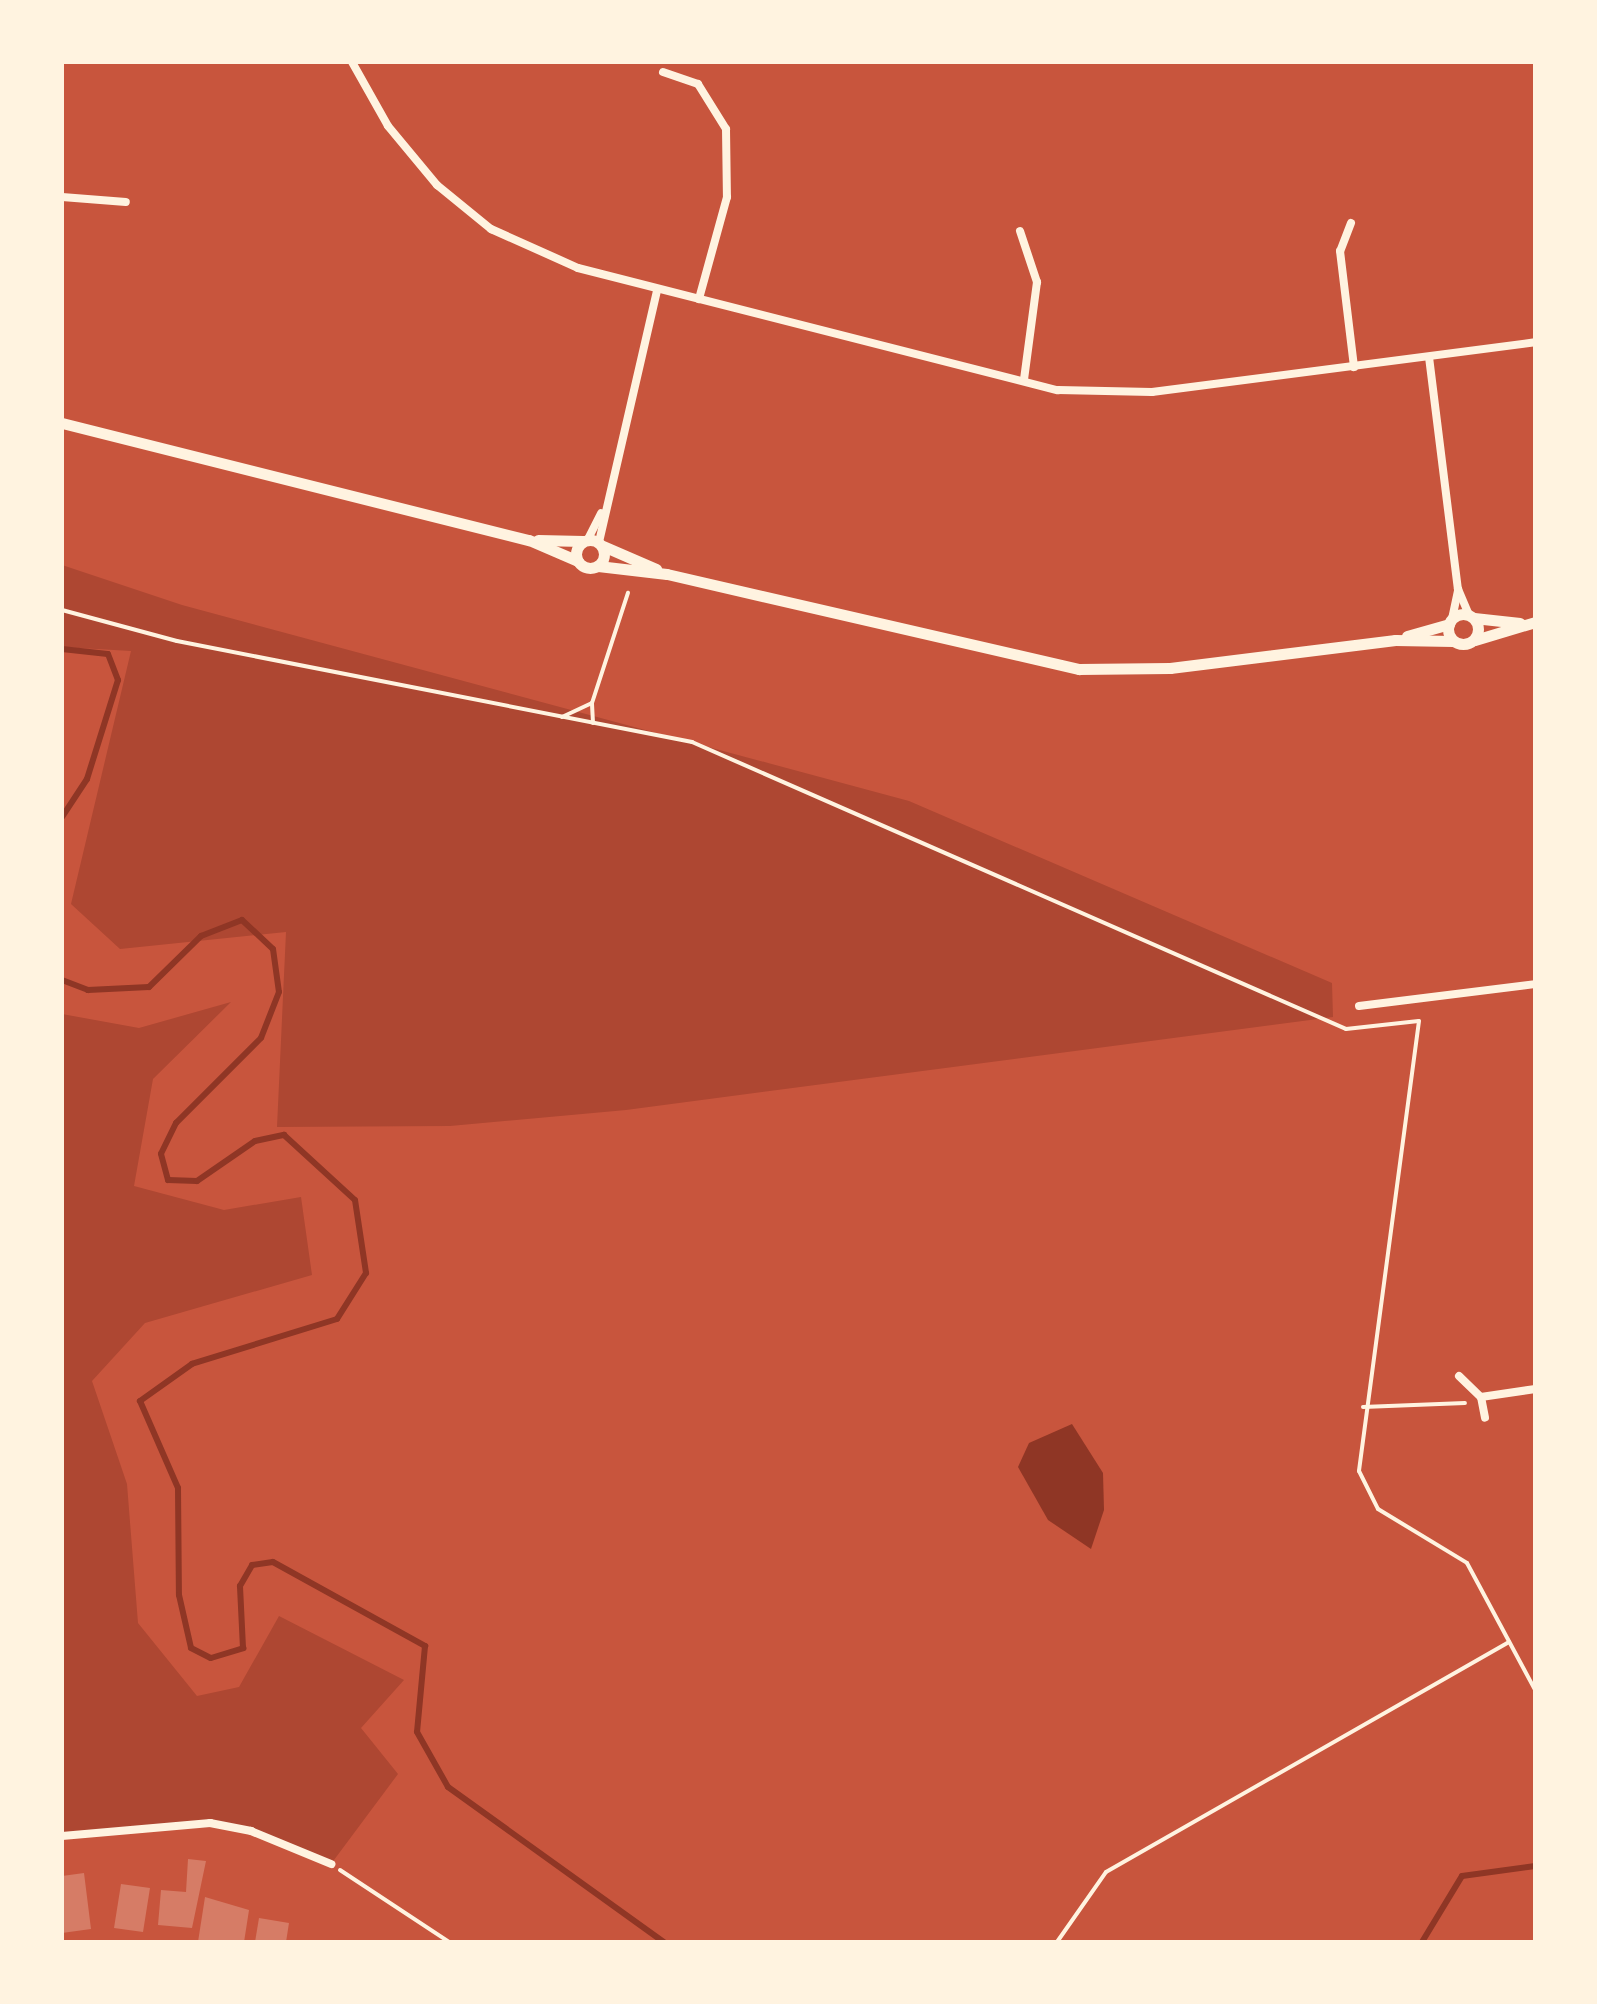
<!DOCTYPE html>
<style>
body{margin:0}
#map{position:relative;width:1597px;height:2004px;overflow:hidden;background:#c8553d;font-family:Jost,sans-serif}
div>[style]{position:absolute}
.green>*{inset:0;background:#ae4732}
.water>*{inset:0;background:#8f3625}
.stream>*{height:6px;margin:-3px;padding:0 3px;transform-origin:3px;border-radius:3px;background:#8f3625}
.building>*{inset:0;background:#d67c66}
.path>*{height:4px;margin:-2px;padding:0 2px;transform-origin:2px;border-radius:2px;background:#fff3e0}
.minor>*{height:8px;margin:-4px;padding:0 4px;transform-origin:4px;border-radius:4px;background:#fff3e0}
.tertiary>*{height:11px;margin:-5.5px;padding:0 5.5px;transform-origin:5.5px;border-radius:5.5px;background:#fff3e0}
.tertiary>.ring{margin:-5.5px;padding:0;box-sizing:content-box;background:none;border:11px solid #fff3e0;border-radius:50%}
span{translate:-50% -50%;white-space:nowrap;text-align:center;line-height:1.15;-webkit-text-stroke:8px #fff3e0;paint-order:stroke}
.frame{position:absolute;inset:0;border:64px solid #fff3e0;pointer-events:none}
</style>
<div id="map">
<div class="green">
<div style="clip-path:polygon(62px 565px,182px 605px,909px 801px,1332px 983px,1333px 1017px,626px 1110px,450px 1126px,277px 1127px,286px 932px,120px 949px,71px 904px,131px 651px,62px 647px)"></div>
<div style="clip-path:polygon(231px 1002px,153px 1079px,134px 1186px,224px 1210px,301px 1197px,312px 1275px,145px 1323px,92px 1381px,127px 1484px,138px 1623px,197px 1696px,239px 1687px,279px 1616px,404px 1680px,361px 1728px,398px 1774px,331px 1864px,230px 1826px,62px 1836px,62px 1014px,139px 1028px)"></div>
</div>
<div class="water">
<div style="clip-path:polygon(1072px 1424px,1103px 1473px,1104px 1510px,1091px 1549px,1048px 1520px,1018px 1467px,1029px 1443px)"></div>
</div>
<div class="stream">
<div style="left:62px;top:649px;width:46px;rotate:6.2deg"></div>
<div style="left:108px;top:654px;width:28px;rotate:69deg"></div>
<div style="left:118px;top:680px;width:104px;rotate:107.4deg"></div>
<div style="left:87px;top:779px;width:45px;rotate:123.3deg"></div>
<div style="left:62px;top:980px;width:28px;rotate:21deg"></div>
<div style="left:88px;top:990px;width:61px;rotate:-2.8deg"></div>
<div style="left:149px;top:987px;width:73px;rotate:-44.4deg"></div>
<div style="left:201px;top:936px;width:44px;rotate:-21.3deg"></div>
<div style="left:242px;top:920px;width:42px;rotate:43.1deg"></div>
<div style="left:273px;top:949px;width:43px;rotate:82.1deg"></div>
<div style="left:279px;top:992px;width:49px;rotate:111.4deg"></div>
<div style="left:261px;top:1038px;width:120px;rotate:135deg"></div>
<div style="left:176px;top:1123px;width:34px;rotate:116deg"></div>
<div style="left:161px;top:1154px;width:27px;rotate:75deg"></div>
<div style="left:168px;top:1180px;width:29px;rotate:2deg"></div>
<div style="left:197px;top:1181px;width:70px;rotate:-34.6deg"></div>
<div style="left:255px;top:1141px;width:30px;rotate:-12deg"></div>
<div style="left:284px;top:1135px;width:96px;rotate:42.5deg"></div>
<div style="left:355px;top:1200px;width:74px;rotate:81.4deg"></div>
<div style="left:366px;top:1273px;width:54px;rotate:122.2deg"></div>
<div style="left:337px;top:1319px;width:152px;rotate:162.8deg"></div>
<div style="left:192px;top:1364px;width:64px;rotate:144.6deg"></div>
<div style="left:140px;top:1401px;width:95px;rotate:66.4deg"></div>
<div style="left:178px;top:1488px;width:107px;rotate:89.5deg"></div>
<div style="left:179px;top:1595px;width:54px;rotate:77.2deg"></div>
<div style="left:191px;top:1648px;width:22px;rotate:27deg"></div>
<div style="left:211px;top:1658px;width:34px;rotate:-17deg"></div>
<div style="left:243px;top:1648px;width:62px;rotate:-92.8deg"></div>
<div style="left:240px;top:1586px;width:24px;rotate:-60deg"></div>
<div style="left:252px;top:1565px;width:21px;rotate:-8deg"></div>
<div style="left:273px;top:1562px;width:174px;rotate:28.9deg"></div>
<div style="left:425px;top:1646px;width:86px;rotate:95.3deg"></div>
<div style="left:417px;top:1732px;width:63px;rotate:60.6deg"></div>
<div style="left:448px;top:1787px;width:266px;rotate:35.7deg"></div>
<div style="left:1422px;top:1942px;width:77px;rotate:-58.8deg"></div>
<div style="left:1462px;top:1876px;width:74px;rotate:-7.8deg"></div>
</div>
<div class="building">
<div style="clip-path:polygon(188px 1859px,206px 1861px,192px 1928px,158px 1925px,161px 1890px,186px 1892px)"></div>
<div style="clip-path:polygon(84px 1873px,91px 1929px,62px 1933px,62px 1876px)"></div>
<div style="clip-path:polygon(121px 1884px,150px 1888px,143px 1932px,114px 1928px)"></div>
<div style="clip-path:polygon(205px 1897px,249px 1910px,244px 1942px,198px 1942px)"></div>
<div style="clip-path:polygon(259px 1918px,289px 1923px,286px 1942px,255px 1942px)"></div>
</div>
<div class="path">
<div style="left:62px;top:610px;width:119px;rotate:15.1deg"></div>
<div style="left:177px;top:641px;width:525px;rotate:11.1deg"></div>
<div style="left:692px;top:742px;width:714px;rotate:23.69deg"></div>
<div style="left:1346px;top:1029px;width:73px;rotate:-6.3deg"></div>
<div style="left:1419px;top:1021px;width:454px;rotate:97.6deg"></div>
<div style="left:1359px;top:1471px;width:42px;rotate:63.4deg"></div>
<div style="left:1378px;top:1509px;width:104px;rotate:31.2deg"></div>
<div style="left:1467px;top:1563px;width:144px;rotate:61.8deg"></div>
<div style="left:562px;top:717px;width:33px;rotate:-25deg"></div>
<div style="left:593px;top:723px;width:20px;rotate:-93deg"></div>
<div style="left:592px;top:703px;width:116px;rotate:-71.9deg"></div>
<div style="left:1363px;top:1407px;width:102px;rotate:-2.2deg"></div>
<div style="left:340px;top:1870px;width:131px;rotate:33.4deg"></div>
<div style="left:1057px;top:1942px;width:85px;rotate:-55deg"></div>
<div style="left:1106px;top:1872px;width:464px;rotate:-29.7deg"></div>
</div>
<div class="minor">
<div style="left:352px;top:62px;width:73px;rotate:60.6deg"></div>
<div style="left:388px;top:126px;width:77px;rotate:50.3deg"></div>
<div style="left:437px;top:185px;width:70px;rotate:39.2deg"></div>
<div style="left:491px;top:229px;width:95px;rotate:24.1deg"></div>
<div style="left:578px;top:268px;width:495px;rotate:14.3deg"></div>
<div style="left:1058px;top:390px;width:94px;rotate:1.2deg"></div>
<div style="left:1152px;top:392px;width:386px;rotate:-7.4deg"></div>
<div style="left:663px;top:72px;width:37px;rotate:19deg"></div>
<div style="left:698px;top:84px;width:53px;rotate:58.1deg"></div>
<div style="left:726px;top:129px;width:68px;rotate:89.2deg"></div>
<div style="left:727px;top:197px;width:106px;rotate:105.4deg"></div>
<div style="left:62px;top:197px;width:64px;rotate:4.5deg"></div>
<div style="left:1351px;top:223px;width:30px;rotate:111deg"></div>
<div style="left:1340px;top:251px;width:117px;rotate:83.1deg"></div>
<div style="left:1020px;top:231px;width:54px;rotate:71.6deg"></div>
<div style="left:1037px;top:282px;width:99px;rotate:97.6deg"></div>
<div style="left:1429px;top:357px;width:234px;rotate:82.9deg"></div>
<div style="left:1458px;top:589px;width:28px;rotate:67deg"></div>
<div style="left:588px;top:539px;width:29px;rotate:-63deg"></div>
<div style="left:599px;top:542px;width:259px;rotate:-77deg"></div>
<div style="left:1452px;top:619px;width:30px;rotate:-78deg"></div>
<div style="left:1359px;top:1006px;width:177px;rotate:-7.1deg"></div>
<div style="left:1459px;top:1376px;width:30px;rotate:44deg"></div>
<div style="left:1481px;top:1397px;width:21px;rotate:79deg"></div>
<div style="left:1481px;top:1397px;width:55px;rotate:-8.4deg"></div>
<div style="left:62px;top:1836px;width:149px;rotate:-5deg"></div>
<div style="left:210px;top:1823px;width:42px;rotate:11deg"></div>
<div style="left:251px;top:1831px;width:87px;rotate:22.4deg"></div>
</div>
<div class="tertiary">
<div style="left:62px;top:423px;width:481px;rotate:14.1deg"></div>
<div style="left:529px;top:540px;width:53px;rotate:23.2deg"></div>
<div class="ring" style="left:576px;top:540px;width:17px;height:17px"></div>
<div style="left:538px;top:540px;width:45px;rotate:1.3deg"></div>
<div style="left:603px;top:546px;width:58px;rotate:23.5deg"></div>
<div style="left:598px;top:566px;width:69px;rotate:6.6deg"></div>
<div style="left:667px;top:574px;width:423px;rotate:13deg"></div>
<div style="left:1079px;top:669px;width:91px;rotate:-0.6deg"></div>
<div style="left:1170px;top:668px;width:227px;rotate:-7.1deg"></div>
<div style="left:1395px;top:640px;width:58px;rotate:1deg"></div>
<div class="ring" style="left:1448px;top:614px;width:19px;height:19px"></div>
<div style="left:1474px;top:618px;width:46px;rotate:6.2deg"></div>
<div style="left:1407px;top:636px;width:44px;rotate:-15.9deg"></div>
<div style="left:1475px;top:640px;width:63px;rotate:-16.7deg"></div>
</div>
<div class="frame"></div>
</div>
